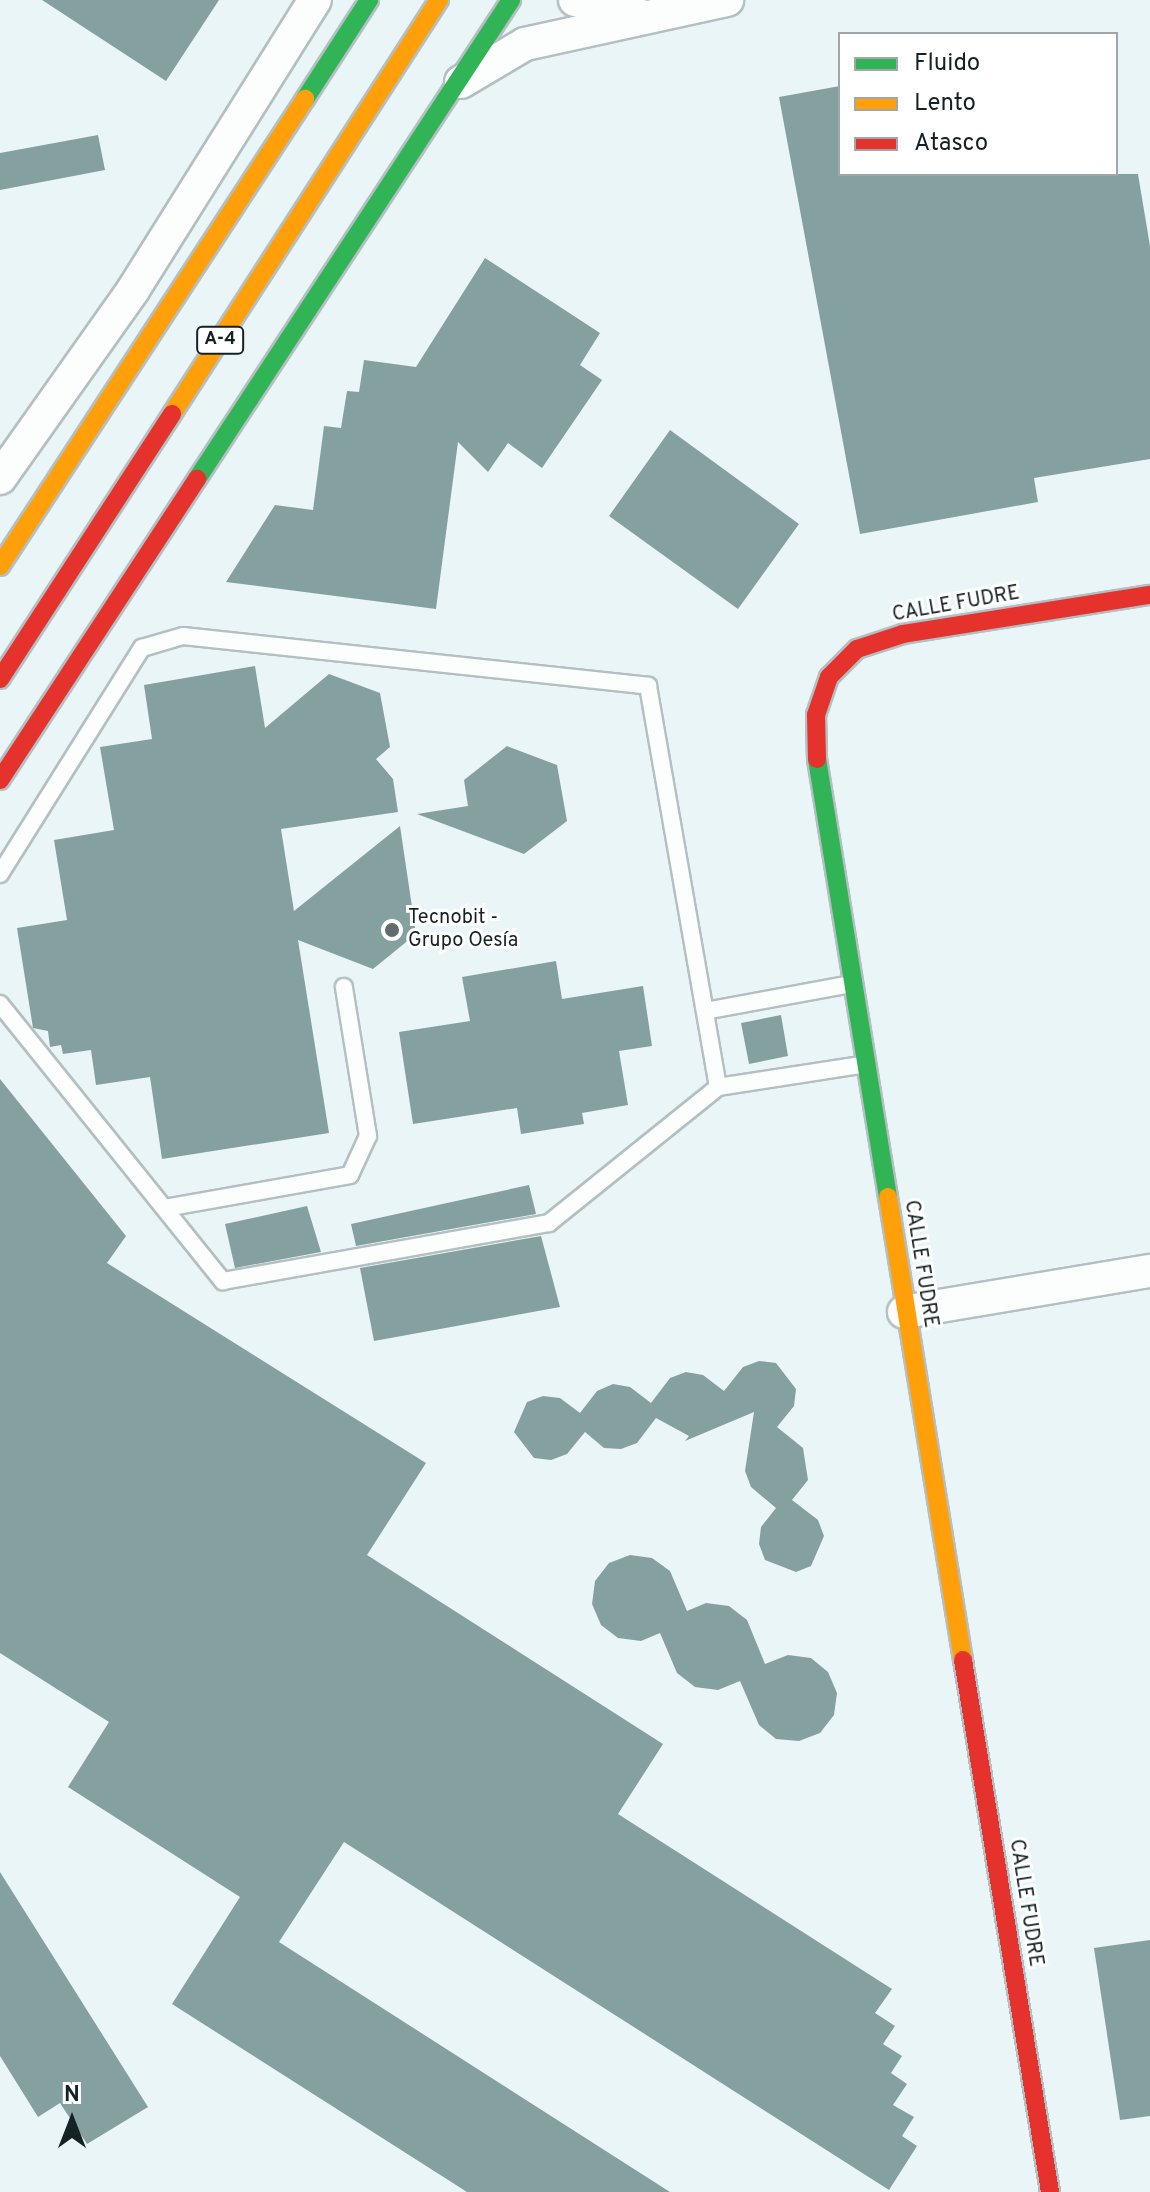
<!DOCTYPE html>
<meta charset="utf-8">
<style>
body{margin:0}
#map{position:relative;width:1150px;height:2192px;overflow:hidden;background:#eaf5f7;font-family:Overpass,sans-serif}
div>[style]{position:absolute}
.building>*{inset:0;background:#84a1a0}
.roads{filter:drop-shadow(2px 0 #b4bfc1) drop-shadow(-2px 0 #b4bfc1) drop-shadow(0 2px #b4bfc1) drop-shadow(0 -2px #b4bfc1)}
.lane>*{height:16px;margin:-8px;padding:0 8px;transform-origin:8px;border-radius:8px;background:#fcfefe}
.street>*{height:32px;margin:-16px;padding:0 16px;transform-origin:16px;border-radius:16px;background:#fcfefe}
.fast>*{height:18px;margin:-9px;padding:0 9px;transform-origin:9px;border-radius:9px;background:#30b455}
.slow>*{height:18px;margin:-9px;padding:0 9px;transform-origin:9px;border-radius:9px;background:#ff9f0a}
.jam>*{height:18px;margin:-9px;padding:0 9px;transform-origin:9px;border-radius:9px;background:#e5322d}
.dots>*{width:22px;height:22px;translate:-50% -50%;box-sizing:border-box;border:4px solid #fff;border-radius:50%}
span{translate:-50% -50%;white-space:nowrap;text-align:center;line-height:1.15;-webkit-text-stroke:6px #fff;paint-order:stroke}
.shield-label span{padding:2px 6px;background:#fff;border:2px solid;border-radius:6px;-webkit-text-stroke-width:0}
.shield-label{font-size:18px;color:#152225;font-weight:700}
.street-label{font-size:20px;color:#152225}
.poi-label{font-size:20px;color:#152225}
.left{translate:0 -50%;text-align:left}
.legend{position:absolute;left:838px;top:32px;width:280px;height:144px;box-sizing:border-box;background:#fff;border:2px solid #a1a7a8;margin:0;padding:10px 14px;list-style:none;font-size:24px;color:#152225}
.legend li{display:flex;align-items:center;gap:16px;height:40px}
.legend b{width:40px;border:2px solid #a1a7a8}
.north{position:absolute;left:32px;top:2080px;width:80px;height:80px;-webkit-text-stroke:6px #fff;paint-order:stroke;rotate:0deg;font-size:22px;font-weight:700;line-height:32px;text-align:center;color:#152225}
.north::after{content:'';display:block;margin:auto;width:28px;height:36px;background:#152225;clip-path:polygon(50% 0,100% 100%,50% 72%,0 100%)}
</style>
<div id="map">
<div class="building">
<div style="clip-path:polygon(42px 0,219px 0,166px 81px)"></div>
<div style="clip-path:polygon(840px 86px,840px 174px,1138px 174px,1150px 246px,1150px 459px,1034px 478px,1038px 502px,860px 534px,779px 97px)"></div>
<div style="clip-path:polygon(98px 135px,105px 170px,0 190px,0 153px)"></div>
<div style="clip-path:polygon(485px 258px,600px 333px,580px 365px,602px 380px,542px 468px,508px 443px,488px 472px,458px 442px,436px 609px,226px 582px,275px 505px,313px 510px,324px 426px,341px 428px,347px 391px,359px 392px,364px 360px,416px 367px)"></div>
<div style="clip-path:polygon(670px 430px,799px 524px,738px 609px,609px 516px)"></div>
<div style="clip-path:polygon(255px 666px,265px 728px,329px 674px,380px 693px,390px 747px,376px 759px,393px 779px,398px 812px,281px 829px,294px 911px,400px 826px,416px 934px,373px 969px,298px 940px,329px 1133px,162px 1159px,150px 1077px,96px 1085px,91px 1050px,63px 1054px,61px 1045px,50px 1047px,48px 1031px,33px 1028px,17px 928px,67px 920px,54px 840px,114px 830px,100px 747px,152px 739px,144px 685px)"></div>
<div style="clip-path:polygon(507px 746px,557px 765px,567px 821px,524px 854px,417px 814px,468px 806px,464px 780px)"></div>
<div style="clip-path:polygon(556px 961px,562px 999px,643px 986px,652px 1046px,619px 1051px,628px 1105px,582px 1113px,584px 1124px,521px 1134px,517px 1108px,413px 1124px,399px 1032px,470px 1021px,462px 977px)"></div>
<div style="clip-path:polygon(781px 1015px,788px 1056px,749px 1064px,741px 1023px)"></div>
<div style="clip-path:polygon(0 1079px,126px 1236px,107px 1263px,426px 1463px,367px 1555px,663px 1744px,618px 1814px,892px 1989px,875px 2013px,895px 2026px,883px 2044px,902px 2056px,891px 2073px,907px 2084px,893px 2105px,914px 2117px,902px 2136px,917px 2146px,889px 2190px,344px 1842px,279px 1942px,670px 2192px,467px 2192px,172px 2004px,240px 1897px,68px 1787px,109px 1722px,0 1653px)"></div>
<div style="clip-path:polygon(529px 1185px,536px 1214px,356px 1246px,351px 1224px)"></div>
<div style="clip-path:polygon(307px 1206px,321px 1252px,235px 1268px,225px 1224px)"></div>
<div style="clip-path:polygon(541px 1236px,560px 1307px,374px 1341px,360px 1268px)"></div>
<div style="clip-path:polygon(759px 1361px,776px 1363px,796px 1389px,794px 1406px,777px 1427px,803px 1448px,808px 1480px,792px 1500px,818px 1520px,824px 1536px,811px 1566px,796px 1572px,765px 1560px,759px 1544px,761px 1527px,776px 1508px,751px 1487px,745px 1471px,754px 1412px,685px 1441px,689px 1436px,656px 1418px,637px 1443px,621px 1449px,604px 1448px,585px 1432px,567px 1454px,551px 1460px,534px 1458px,514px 1432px,527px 1402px,543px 1396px,560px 1398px,580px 1413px,597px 1391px,613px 1384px,630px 1387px,651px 1403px,670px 1378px,686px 1372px,703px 1375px,724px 1391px,743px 1367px)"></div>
<div style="clip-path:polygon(630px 1555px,652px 1558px,670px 1571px,687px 1611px,706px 1603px,729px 1606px,747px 1620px,765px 1664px,788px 1655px,811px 1658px,828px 1672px,837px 1693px,834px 1715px,820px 1733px,799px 1741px,776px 1739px,759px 1725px,740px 1681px,718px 1690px,695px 1687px,677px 1673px,660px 1633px,641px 1641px,618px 1638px,601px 1625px,592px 1604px,595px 1581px,609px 1563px)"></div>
<div style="clip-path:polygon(0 1872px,148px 2107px,87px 2144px,60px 2103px,38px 2117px,0 2056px)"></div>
<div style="clip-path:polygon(1150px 1940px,1150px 2116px,1120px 2120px,1094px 1948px)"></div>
</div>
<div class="roads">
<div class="lane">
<div style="left:0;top:874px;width:267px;rotate:-57.9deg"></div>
<div style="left:142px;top:648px;width:43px;rotate:-16.3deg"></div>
<div style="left:183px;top:636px;width:468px;rotate:6.1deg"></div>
<div style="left:648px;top:686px;width:407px;rotate:80.1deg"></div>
<div style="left:0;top:1004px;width:356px;rotate:51.2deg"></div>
<div style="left:223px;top:1281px;width:331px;rotate:-10.1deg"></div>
<div style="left:549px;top:1223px;width:217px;rotate:-38.8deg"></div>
<div style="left:718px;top:1087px;width:150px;rotate:-8.8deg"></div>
<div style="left:705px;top:1011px;width:148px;rotate:-10.5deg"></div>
<div style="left:165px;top:1208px;width:188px;rotate:-10.1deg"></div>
<div style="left:350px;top:1175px;width:43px;rotate:-65.2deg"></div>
<div style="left:368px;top:1136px;width:151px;rotate:-99.2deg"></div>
</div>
<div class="street">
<div style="left:575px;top:0;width:64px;rotate:12.7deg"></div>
<div style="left:461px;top:82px;width:74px;rotate:-30.7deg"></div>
<div style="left:525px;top:44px;width:207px;rotate:-12.3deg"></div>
<div style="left:0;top:478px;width:230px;rotate:-54.7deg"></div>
<div style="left:133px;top:290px;width:342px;rotate:-57.9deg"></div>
<div style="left:904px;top:1312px;width:249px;rotate:-9.5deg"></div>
</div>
<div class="fast">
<div style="left:305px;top:99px;width:118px;rotate:-57.1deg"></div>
<div style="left:197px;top:479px;width:573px;rotate:-56.75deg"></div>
<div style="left:817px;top:759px;width:444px;rotate:80.8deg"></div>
</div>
<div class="slow">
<div style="left:172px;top:414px;width:493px;rotate:-57.2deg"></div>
<div style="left:0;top:566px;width:558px;rotate:-56.85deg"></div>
<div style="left:888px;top:1197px;width:469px;rotate:80.8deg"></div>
</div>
<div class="jam">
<div style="left:0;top:679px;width:316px;rotate:-57deg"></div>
<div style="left:817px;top:759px;width:44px;rotate:-91.3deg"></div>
<div style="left:816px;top:715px;width:40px;rotate:-71.1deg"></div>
<div style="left:829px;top:677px;width:40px;rotate:-45deg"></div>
<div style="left:857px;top:649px;width:48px;rotate:-18.1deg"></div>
<div style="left:903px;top:634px;width:250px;rotate:-9deg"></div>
<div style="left:0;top:780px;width:360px;rotate:-56.8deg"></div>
<div style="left:963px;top:1660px;width:539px;rotate:80.71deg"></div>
</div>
</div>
<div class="dots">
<div style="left:392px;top:930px;background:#606c6e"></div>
</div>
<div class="shield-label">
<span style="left:220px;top:340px">A-4</span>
</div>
<div class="street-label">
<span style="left:956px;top:605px;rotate:-10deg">CALLE FUDRE</span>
<span style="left:920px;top:1264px;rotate:81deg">CALLE FUDRE</span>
<span style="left:1025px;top:1903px;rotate:81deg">CALLE FUDRE</span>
</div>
<div class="poi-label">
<span class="left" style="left:408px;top:930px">Tecnobit -<br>Grupo Oesía</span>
</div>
<ul class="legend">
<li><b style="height:10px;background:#30b455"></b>Fluido</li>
<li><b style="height:10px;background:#ff9f0a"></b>Lento</li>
<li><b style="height:10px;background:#e5322d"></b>Atasco</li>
</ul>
<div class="north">N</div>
</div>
